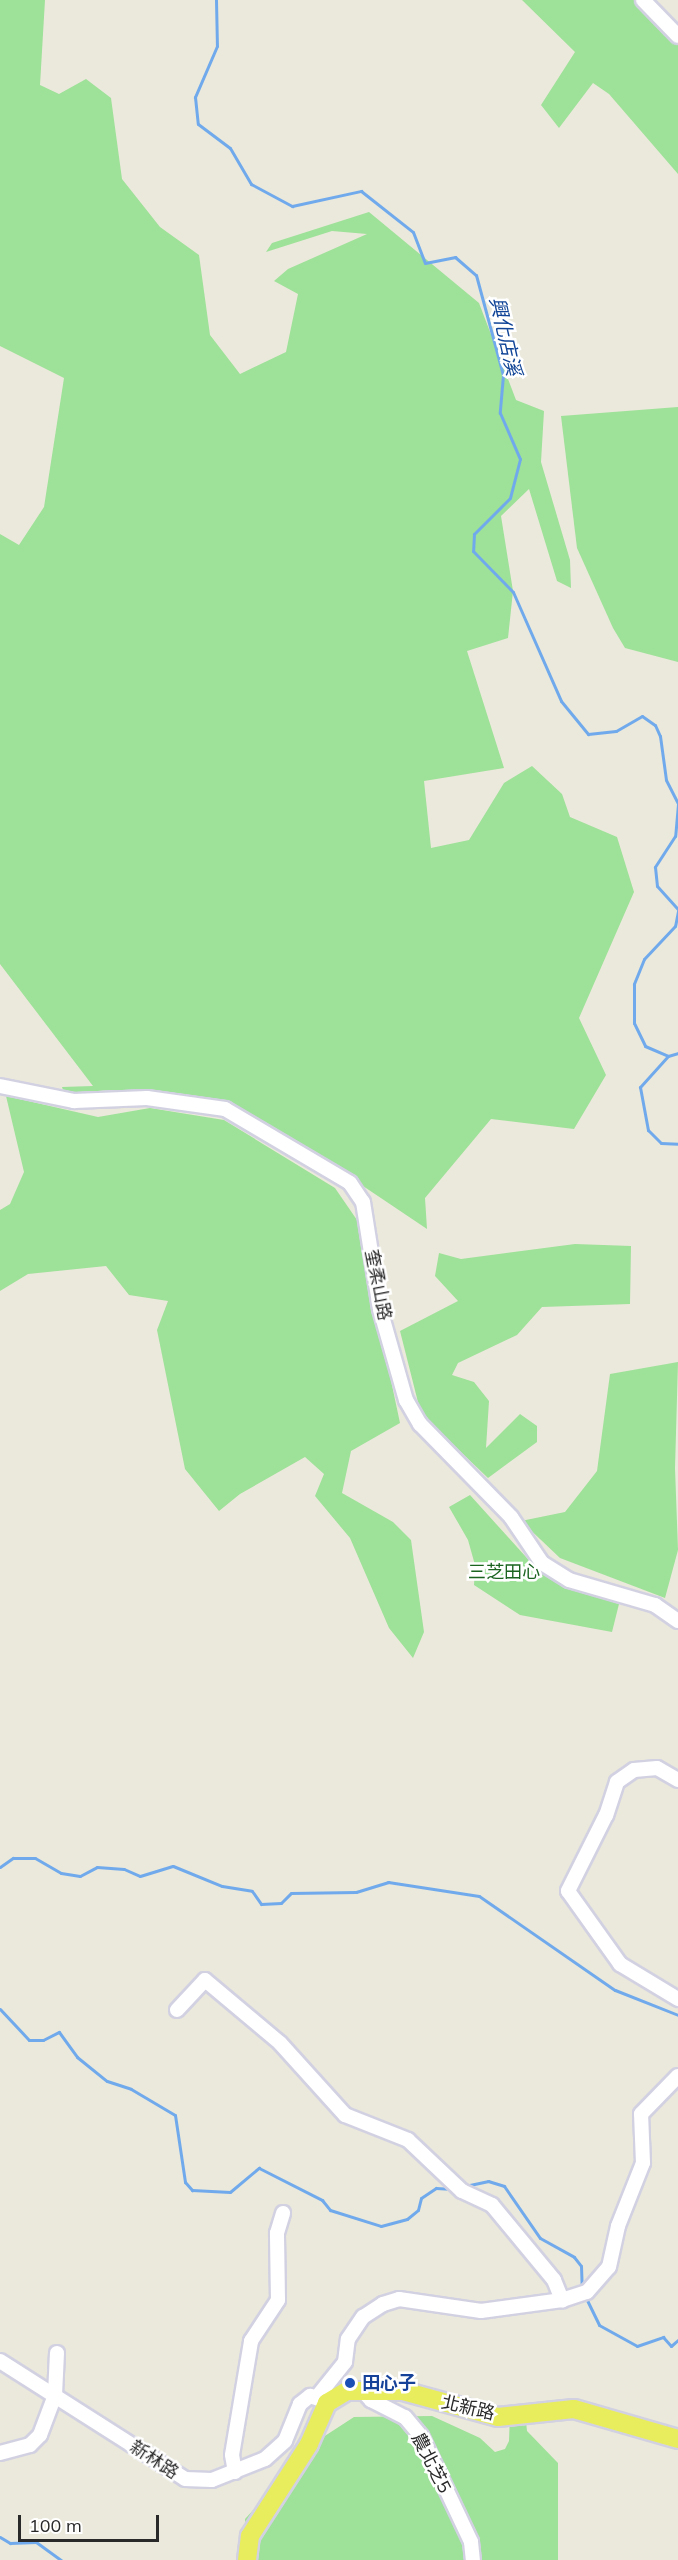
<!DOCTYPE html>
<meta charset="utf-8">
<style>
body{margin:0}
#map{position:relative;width:678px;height:2560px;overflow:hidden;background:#ebe9db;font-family:Mulish,"Noto Sans TC",sans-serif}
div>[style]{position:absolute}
.green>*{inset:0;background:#9ee199}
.stream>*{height:3px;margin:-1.5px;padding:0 1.5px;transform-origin:1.5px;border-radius:1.5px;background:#70aaec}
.roads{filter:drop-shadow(2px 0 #d2d1e2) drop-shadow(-2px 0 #d2d1e2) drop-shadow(0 2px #d2d1e2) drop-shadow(0 -2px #d2d1e2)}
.minor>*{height:14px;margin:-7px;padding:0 7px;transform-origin:7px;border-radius:7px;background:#fff}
.major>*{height:18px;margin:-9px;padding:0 9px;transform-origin:9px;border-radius:9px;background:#e8ed5e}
.dots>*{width:16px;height:16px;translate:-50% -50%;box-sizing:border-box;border:3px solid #fff;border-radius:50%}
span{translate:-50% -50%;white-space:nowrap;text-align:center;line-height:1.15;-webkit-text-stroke:5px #fff;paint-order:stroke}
.street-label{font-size:18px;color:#292929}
.park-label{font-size:18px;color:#1b6420}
.transit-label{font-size:18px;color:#164399;font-weight:700}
.left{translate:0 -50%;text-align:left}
.water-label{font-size:20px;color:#104496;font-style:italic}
.scale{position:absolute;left:18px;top:2515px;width:141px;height:27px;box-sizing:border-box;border:3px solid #292929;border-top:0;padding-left:8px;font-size:18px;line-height:21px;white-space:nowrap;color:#292929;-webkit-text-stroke:4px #fff;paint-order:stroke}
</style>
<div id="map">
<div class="green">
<div style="clip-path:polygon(0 0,45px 0,40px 85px,59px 94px,86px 79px,111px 98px,122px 179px,160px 227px,199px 255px,210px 335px,240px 374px,286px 352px,298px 294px,274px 281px,288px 269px,367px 234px,332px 231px,266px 252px,272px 243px,369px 212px,479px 303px,516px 400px,544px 411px,541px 462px,570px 560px,571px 588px,557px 581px,529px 489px,501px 516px,513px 591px,508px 638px,467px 651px,504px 768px,424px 781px,431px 848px,469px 840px,504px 783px,532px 766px,562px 794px,570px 817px,617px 837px,634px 892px,579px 1018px,606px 1075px,574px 1129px,491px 1119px,425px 1198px,427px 1229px,302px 1145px,228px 1104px,114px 1090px,64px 1093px,62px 1087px,93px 1086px,0 964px,0 534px,19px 545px,44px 507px,64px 378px,0 346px)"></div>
<div style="clip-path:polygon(522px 0,635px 0,678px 42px,678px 174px,609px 94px,593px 83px,559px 128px,541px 105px,575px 52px)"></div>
<div style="clip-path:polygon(678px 407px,678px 662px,625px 648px,613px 628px,577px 548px,561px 416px)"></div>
<div style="clip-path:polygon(6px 1096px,98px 1117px,150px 1108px,224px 1120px,335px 1188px,357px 1220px,400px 1423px,351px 1451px,342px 1493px,393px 1522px,411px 1540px,424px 1632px,413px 1658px,389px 1628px,350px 1538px,315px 1496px,324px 1474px,305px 1457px,240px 1494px,219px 1511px,185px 1469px,157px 1330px,168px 1301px,129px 1295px,106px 1266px,28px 1274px,0 1291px,0 1210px,10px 1204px,24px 1172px)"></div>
<div style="clip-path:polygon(575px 1244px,631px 1246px,630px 1304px,542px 1307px,517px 1335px,458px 1363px,452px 1375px,474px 1382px,489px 1401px,486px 1448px,520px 1414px,537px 1426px,537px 1442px,488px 1478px,421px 1414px,400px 1331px,458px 1301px,435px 1276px,439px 1253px,461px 1259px)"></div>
<div style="clip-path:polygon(678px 1362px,675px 1468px,678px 1550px,665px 1598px,560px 1558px,521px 1521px,565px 1512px,597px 1471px,610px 1374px)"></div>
<div style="clip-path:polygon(470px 1495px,535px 1567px,568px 1588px,619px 1604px,612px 1632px,520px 1615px,474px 1585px,475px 1565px,468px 1540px,449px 1507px)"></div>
<div style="clip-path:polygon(525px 2412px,527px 2431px,558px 2463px,558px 2560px,248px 2560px,245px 2519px,314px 2443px,354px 2417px,432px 2416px,480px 2438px,495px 2452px,505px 2449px,509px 2441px,510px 2413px)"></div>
</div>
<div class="stream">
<div style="left:216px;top:0;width:46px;rotate:88.8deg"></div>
<div style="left:217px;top:46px;width:56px;rotate:113.3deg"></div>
<div style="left:195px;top:97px;width:27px;rotate:84deg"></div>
<div style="left:198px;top:124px;width:40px;rotate:37deg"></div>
<div style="left:230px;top:148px;width:42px;rotate:59.7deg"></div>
<div style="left:251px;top:184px;width:47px;rotate:28.2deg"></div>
<div style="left:292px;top:206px;width:71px;rotate:-12.3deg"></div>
<div style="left:361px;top:191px;width:66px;rotate:38.3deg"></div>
<div style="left:413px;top:232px;width:33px;rotate:69deg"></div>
<div style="left:425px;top:263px;width:31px;rotate:-11deg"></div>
<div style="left:455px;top:257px;width:28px;rotate:41deg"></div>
<div style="left:476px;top:275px;width:104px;rotate:74.9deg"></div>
<div style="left:503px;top:375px;width:38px;rotate:95deg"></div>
<div style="left:500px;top:413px;width:50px;rotate:66.5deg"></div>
<div style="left:520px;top:459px;width:40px;rotate:104.4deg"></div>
<div style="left:510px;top:498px;width:51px;rotate:135deg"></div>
<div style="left:474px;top:534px;width:17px;rotate:93deg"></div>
<div style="left:473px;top:551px;width:57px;rotate:45.7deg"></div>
<div style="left:513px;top:592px;width:119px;rotate:66.2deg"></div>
<div style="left:561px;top:701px;width:43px;rotate:50.7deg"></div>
<div style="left:588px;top:734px;width:28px;rotate:-6deg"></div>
<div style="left:616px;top:731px;width:30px;rotate:-30deg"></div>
<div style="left:642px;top:716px;width:16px;rotate:35deg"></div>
<div style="left:655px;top:725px;width:12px;rotate:66deg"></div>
<div style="left:660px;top:736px;width:44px;rotate:82.2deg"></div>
<div style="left:666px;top:780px;width:27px;rotate:63deg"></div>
<div style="left:678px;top:804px;width:32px;rotate:95deg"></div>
<div style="left:675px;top:836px;width:37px;rotate:123deg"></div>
<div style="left:655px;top:867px;width:19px;rotate:84deg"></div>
<div style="left:657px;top:886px;width:31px;rotate:48deg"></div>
<div style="left:678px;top:911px;width:15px;rotate:101deg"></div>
<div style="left:675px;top:926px;width:45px;rotate:133.2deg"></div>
<div style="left:644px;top:959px;width:27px;rotate:112deg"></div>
<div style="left:634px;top:984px;width:39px;rotate:90deg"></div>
<div style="left:634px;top:1023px;width:25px;rotate:64deg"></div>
<div style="left:645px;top:1046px;width:25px;rotate:23deg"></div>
<div style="left:668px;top:1056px;width:10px;rotate:-17deg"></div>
<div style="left:668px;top:1056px;width:42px;rotate:132.1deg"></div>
<div style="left:640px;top:1087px;width:44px;rotate:79.5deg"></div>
<div style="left:648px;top:1130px;width:18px;rotate:45deg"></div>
<div style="left:661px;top:1143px;width:17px;rotate:3deg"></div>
<div style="left:0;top:1867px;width:16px;rotate:-35deg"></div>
<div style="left:13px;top:1858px;width:22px"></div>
<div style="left:35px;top:1858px;width:30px;rotate:30deg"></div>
<div style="left:61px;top:1873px;width:19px;rotate:9deg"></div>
<div style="left:80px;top:1876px;width:19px;rotate:-28deg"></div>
<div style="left:97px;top:1867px;width:27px;rotate:4deg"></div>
<div style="left:124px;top:1869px;width:17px;rotate:24deg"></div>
<div style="left:140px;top:1876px;width:34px;rotate:-17deg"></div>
<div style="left:173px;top:1866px;width:53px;rotate:22.2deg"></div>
<div style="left:222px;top:1886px;width:30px;rotate:9deg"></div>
<div style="left:252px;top:1891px;width:16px;rotate:55deg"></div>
<div style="left:261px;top:1904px;width:20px;rotate:-3deg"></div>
<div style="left:281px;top:1903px;width:14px;rotate:-45deg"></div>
<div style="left:291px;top:1893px;width:65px;rotate:-0.9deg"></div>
<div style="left:356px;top:1892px;width:34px;rotate:-17deg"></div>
<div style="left:388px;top:1882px;width:92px;rotate:8.7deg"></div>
<div style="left:479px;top:1896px;width:165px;rotate:34.7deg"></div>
<div style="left:615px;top:1990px;width:68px;rotate:21.6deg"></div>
<div style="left:0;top:2009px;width:42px;rotate:46.9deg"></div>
<div style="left:29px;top:2040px;width:14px"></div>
<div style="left:43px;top:2040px;width:18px;rotate:-27deg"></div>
<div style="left:59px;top:2032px;width:31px;rotate:54deg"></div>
<div style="left:77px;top:2057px;width:38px;rotate:39deg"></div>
<div style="left:107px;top:2081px;width:25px;rotate:18deg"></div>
<div style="left:131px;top:2089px;width:51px;rotate:30.6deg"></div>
<div style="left:175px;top:2115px;width:68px;rotate:81.5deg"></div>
<div style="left:185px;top:2182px;width:11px;rotate:49deg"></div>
<div style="left:192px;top:2190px;width:38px;rotate:3deg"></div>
<div style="left:230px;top:2192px;width:38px;rotate:-40deg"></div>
<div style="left:259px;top:2168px;width:71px;rotate:26.9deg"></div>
<div style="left:322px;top:2200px;width:13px;rotate:51deg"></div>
<div style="left:330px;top:2210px;width:53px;rotate:17.4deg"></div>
<div style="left:381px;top:2226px;width:27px;rotate:-15deg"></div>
<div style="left:407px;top:2219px;width:14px;rotate:-39deg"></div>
<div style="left:418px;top:2210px;width:12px;rotate:-76deg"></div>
<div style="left:421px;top:2198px;width:18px;rotate:-34deg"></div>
<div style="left:436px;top:2188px;width:17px;rotate:3deg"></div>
<div style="left:465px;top:2186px;width:24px;rotate:-12deg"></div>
<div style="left:488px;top:2181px;width:17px;rotate:17deg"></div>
<div style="left:504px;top:2186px;width:63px;rotate:55.3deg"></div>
<div style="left:540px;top:2238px;width:39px;rotate:29deg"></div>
<div style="left:574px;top:2257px;width:11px;rotate:52deg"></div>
<div style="left:581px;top:2266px;width:24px;rotate:88deg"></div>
<div style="left:585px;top:2296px;width:32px;rotate:64deg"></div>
<div style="left:599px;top:2325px;width:43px;rotate:28.9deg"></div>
<div style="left:637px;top:2346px;width:28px;rotate:-19deg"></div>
<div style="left:663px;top:2337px;width:12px;rotate:48deg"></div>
<div style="left:671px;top:2346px;width:9px;rotate:-41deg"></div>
<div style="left:0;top:2537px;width:12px;rotate:31deg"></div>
<div style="left:10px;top:2543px;width:26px;rotate:-2deg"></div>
<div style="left:36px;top:2542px;width:31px;rotate:36deg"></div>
</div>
<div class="roads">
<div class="minor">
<div style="left:643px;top:0;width:50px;rotate:45.8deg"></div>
<div style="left:0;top:1086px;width:76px;rotate:11.5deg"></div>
<div style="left:74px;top:1101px;width:73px;rotate:-2.4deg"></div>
<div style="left:147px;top:1098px;width:79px;rotate:8deg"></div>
<div style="left:225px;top:1109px;width:145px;rotate:30.6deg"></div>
<div style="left:350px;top:1183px;width:23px;rotate:56deg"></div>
<div style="left:363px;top:1202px;width:108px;rotate:81deg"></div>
<div style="left:380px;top:1309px;width:95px;rotate:74.1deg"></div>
<div style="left:406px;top:1400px;width:28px;rotate:60deg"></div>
<div style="left:420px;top:1424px;width:130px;rotate:45.6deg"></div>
<div style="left:511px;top:1517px;width:55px;rotate:56deg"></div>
<div style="left:542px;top:1563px;width:32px;rotate:32deg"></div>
<div style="left:569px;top:1580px;width:90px;rotate:16.2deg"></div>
<div style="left:655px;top:1605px;width:28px;rotate:35deg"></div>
<div style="left:678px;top:1780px;width:24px;rotate:-150deg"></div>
<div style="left:657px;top:1768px;width:23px;rotate:175deg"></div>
<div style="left:634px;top:1770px;width:21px;rotate:145deg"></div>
<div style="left:617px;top:1782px;width:35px;rotate:108deg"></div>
<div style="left:606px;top:1815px;width:85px;rotate:116.6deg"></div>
<div style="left:568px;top:1891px;width:90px;rotate:54.5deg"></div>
<div style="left:620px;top:1964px;width:68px;rotate:31.1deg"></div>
<div style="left:177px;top:2010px;width:41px;rotate:-47deg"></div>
<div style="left:205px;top:1980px;width:98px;rotate:40deg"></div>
<div style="left:280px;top:2043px;width:97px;rotate:47.9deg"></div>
<div style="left:345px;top:2115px;width:68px;rotate:21.6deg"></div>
<div style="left:408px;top:2140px;width:74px;rotate:43.4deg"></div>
<div style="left:462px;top:2191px;width:33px;rotate:25deg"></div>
<div style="left:492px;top:2205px;width:97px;rotate:50.4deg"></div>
<div style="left:554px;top:2280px;width:22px;rotate:68deg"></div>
<div style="left:0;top:2361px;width:219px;rotate:32.5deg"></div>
<div style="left:185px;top:2479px;width:27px;rotate:2deg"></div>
<div style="left:212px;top:2480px;width:57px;rotate:-21.6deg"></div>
<div style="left:265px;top:2459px;width:27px;rotate:-42deg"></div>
<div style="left:285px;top:2441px;width:40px;rotate:-68deg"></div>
<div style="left:300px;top:2404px;width:13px;rotate:-39deg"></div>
<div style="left:310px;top:2396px;width:13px;rotate:18deg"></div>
<div style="left:361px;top:2389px;width:15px;rotate:48deg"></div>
<div style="left:371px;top:2400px;width:38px;rotate:27deg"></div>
<div style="left:405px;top:2417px;width:25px;rotate:50deg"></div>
<div style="left:421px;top:2436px;width:117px;rotate:64.7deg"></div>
<div style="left:471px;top:2542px;width:18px;rotate:84deg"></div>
<div style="left:317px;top:2397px;width:45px;rotate:-51.3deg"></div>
<div style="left:345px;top:2362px;width:23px;rotate:-83deg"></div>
<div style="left:348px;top:2339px;width:27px;rotate:-56deg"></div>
<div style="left:363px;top:2317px;width:24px;rotate:-33deg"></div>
<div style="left:383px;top:2304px;width:17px;rotate:-17deg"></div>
<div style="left:399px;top:2299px;width:83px;rotate:8.3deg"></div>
<div style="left:481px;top:2311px;width:82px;rotate:-7.7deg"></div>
<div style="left:562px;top:2300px;width:26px;rotate:-18deg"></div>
<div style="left:587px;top:2292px;width:33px;rotate:-49deg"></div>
<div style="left:609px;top:2267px;width:42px;rotate:-77.6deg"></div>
<div style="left:618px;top:2226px;width:68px;rotate:-68.4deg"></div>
<div style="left:643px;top:2163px;width:49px;rotate:-92.3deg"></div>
<div style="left:641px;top:2114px;width:53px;rotate:-45.8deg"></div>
<div style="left:0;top:2453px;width:31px;rotate:-15deg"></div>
<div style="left:30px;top:2445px;width:14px;rotate:-45deg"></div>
<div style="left:40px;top:2435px;width:43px;rotate:-69.4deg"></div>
<div style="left:55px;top:2395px;width:42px;rotate:-87.3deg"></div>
<div style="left:235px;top:2472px;width:17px;rotate:-100deg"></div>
<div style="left:232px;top:2455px;width:116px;rotate:-80.5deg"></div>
<div style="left:251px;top:2341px;width:49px;rotate:-56.6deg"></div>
<div style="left:278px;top:2300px;width:67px;rotate:-90.9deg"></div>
<div style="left:277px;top:2233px;width:21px;rotate:-73deg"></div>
</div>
<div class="major">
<div style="left:247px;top:2560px;width:24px;rotate:-83deg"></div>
<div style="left:250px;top:2536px;width:109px;rotate:-57.3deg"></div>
<div style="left:309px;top:2444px;width:45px;rotate:-66.3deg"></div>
<div style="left:327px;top:2403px;width:23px;rotate:-31deg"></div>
<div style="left:347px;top:2391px;width:56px"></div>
<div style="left:403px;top:2391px;width:98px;rotate:15.3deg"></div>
<div style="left:498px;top:2417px;width:76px;rotate:-6deg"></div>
<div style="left:574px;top:2409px;width:108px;rotate:16.1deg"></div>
</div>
</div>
<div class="dots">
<div style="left:350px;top:2383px;background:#1a4fb4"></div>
</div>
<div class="street-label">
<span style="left:378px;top:1285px;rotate:79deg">奎柔山路</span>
<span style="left:468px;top:2408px;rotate:13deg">北新路</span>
<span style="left:154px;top:2460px;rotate:33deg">新林路</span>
<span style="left:431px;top:2463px;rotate:63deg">農北芝5</span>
</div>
<div class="park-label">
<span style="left:504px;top:1572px">三芝田心</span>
</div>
<div class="transit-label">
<span class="left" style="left:362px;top:2383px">田心子</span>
</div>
<div class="water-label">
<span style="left:506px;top:336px;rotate:77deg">興化店溪</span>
</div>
<div class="scale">100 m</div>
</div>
